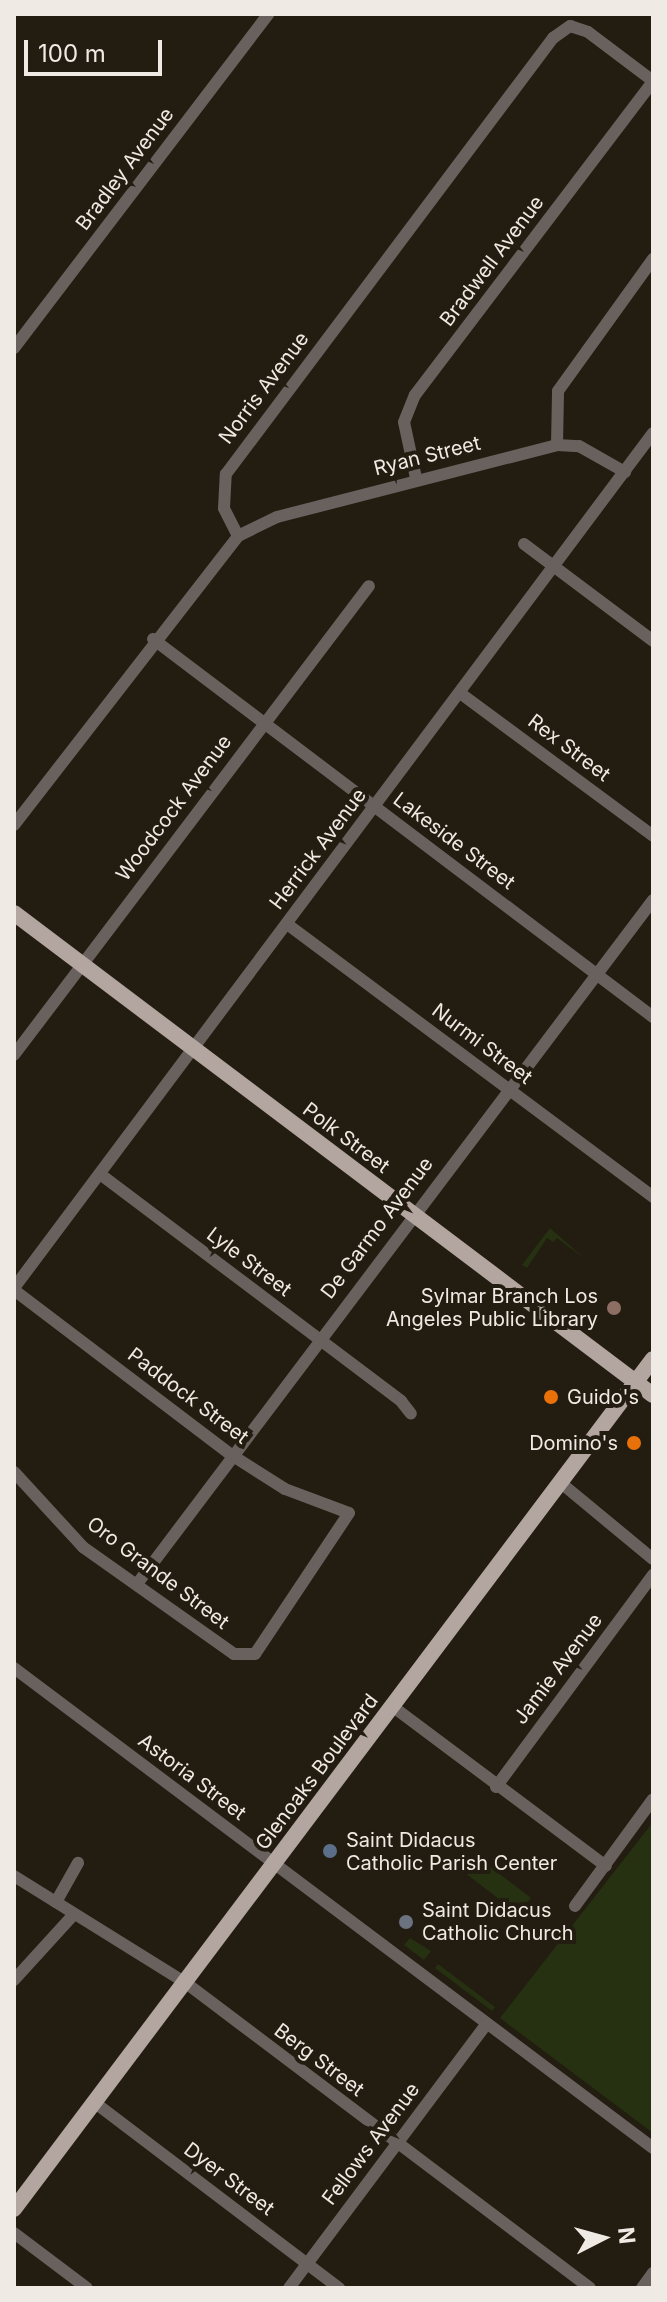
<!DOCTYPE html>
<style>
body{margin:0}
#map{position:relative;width:667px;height:2302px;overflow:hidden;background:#231c11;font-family:Inter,sans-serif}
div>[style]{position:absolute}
.green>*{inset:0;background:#263111}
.minor>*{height:12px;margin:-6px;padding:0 6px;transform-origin:6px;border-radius:6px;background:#68615e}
.major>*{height:16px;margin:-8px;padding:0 8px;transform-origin:8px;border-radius:8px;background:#b3a59f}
.dots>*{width:22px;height:22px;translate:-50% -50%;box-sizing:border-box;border:4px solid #231c11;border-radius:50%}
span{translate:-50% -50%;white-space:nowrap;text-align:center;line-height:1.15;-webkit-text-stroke:8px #231c11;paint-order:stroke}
.street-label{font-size:20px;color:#efeae3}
.poi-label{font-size:20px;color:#efeae3}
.right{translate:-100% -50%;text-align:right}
.left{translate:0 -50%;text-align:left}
.frame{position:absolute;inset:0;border:16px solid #efeae3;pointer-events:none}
.north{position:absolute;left:563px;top:2198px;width:80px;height:80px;-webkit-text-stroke:6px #231c11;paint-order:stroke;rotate:84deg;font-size:22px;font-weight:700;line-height:32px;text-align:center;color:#efeae3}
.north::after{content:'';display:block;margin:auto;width:28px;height:36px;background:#efeae3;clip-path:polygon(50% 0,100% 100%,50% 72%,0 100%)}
.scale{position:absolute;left:24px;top:40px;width:138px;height:36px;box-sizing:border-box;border:4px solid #efeae3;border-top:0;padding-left:10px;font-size:24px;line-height:28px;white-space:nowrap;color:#efeae3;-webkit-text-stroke:6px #231c11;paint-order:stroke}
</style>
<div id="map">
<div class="green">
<div style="clip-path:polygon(550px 1228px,585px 1259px,557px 1238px,553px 1242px,547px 1238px,527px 1268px,522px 1265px)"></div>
<div style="clip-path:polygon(653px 1822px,653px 2133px,500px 2018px)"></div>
<div style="clip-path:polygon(477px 1857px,531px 1898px,519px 1914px,465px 1873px)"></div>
<div style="clip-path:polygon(410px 1938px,431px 1951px,424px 1960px,404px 1945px)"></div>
<div style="clip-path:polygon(438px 1964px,495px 2007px,492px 2011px,435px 1968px)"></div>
</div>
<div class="minor">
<div style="left:14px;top:348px;width:420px;rotate:-52.7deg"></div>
<div style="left:557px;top:445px;width:54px;rotate:-88.9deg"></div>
<div style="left:558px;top:391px;width:163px;rotate:-54.3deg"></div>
<div style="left:416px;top:478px;width:57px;rotate:-102.1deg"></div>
<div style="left:404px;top:422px;width:29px;rotate:-68deg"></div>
<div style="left:415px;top:395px;width:394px;rotate:-52.8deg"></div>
<div style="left:238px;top:536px;width:43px;rotate:-26deg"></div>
<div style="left:277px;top:517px;width:289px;rotate:-14.4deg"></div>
<div style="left:557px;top:445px;width:22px;rotate:3deg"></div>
<div style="left:579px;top:446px;width:53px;rotate:29.5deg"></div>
<div style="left:524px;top:544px;width:161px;rotate:36.9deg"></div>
<div style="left:153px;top:639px;width:627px;rotate:37.09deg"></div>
<div style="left:460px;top:693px;width:240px;rotate:36.5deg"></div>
<div style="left:14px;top:825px;width:366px;rotate:-52.2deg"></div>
<div style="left:238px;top:536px;width:31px;rotate:-117deg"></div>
<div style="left:224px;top:508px;width:34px;rotate:-87deg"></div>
<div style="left:226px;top:474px;width:545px;rotate:-53.13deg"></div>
<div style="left:553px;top:38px;width:21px;rotate:-35deg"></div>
<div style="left:570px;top:26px;width:19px;rotate:18deg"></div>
<div style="left:588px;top:32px;width:81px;rotate:37deg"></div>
<div style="left:287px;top:924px;width:457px;rotate:36.7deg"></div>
<div style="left:14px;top:1055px;width:588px;rotate:-52.88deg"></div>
<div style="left:100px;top:1174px;width:377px;rotate:37deg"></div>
<div style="left:401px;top:1401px;width:16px;rotate:52deg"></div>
<div style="left:14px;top:1288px;width:1067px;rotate:-53.23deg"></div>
<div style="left:14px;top:1290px;width:271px;rotate:37.2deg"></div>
<div style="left:230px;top:1454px;width:65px;rotate:32.5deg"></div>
<div style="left:285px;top:1489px;width:68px;rotate:20.6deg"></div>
<div style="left:349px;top:1513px;width:169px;rotate:123.7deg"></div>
<div style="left:255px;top:1654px;width:21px;rotate:180deg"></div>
<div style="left:234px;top:1654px;width:185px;rotate:-144.7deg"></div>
<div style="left:83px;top:1547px;width:102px;rotate:-132.6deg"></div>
<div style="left:561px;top:1483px;width:119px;rotate:39.6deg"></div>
<div style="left:137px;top:1584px;width:857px;rotate:-52.97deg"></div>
<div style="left:14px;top:1668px;width:799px;rotate:36.91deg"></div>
<div style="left:392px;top:1706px;width:267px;rotate:36.8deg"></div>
<div style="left:496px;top:1787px;width:264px;rotate:-53.5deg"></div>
<div style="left:14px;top:1876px;width:203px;rotate:31.9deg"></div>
<div style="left:186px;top:1983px;width:506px;rotate:37.05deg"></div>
<div style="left:56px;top:1902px;width:45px;rotate:-60.6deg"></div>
<div style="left:575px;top:1906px;width:132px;rotate:-53.9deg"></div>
<div style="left:14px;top:1980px;width:89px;rotate:-47.7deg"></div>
<div style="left:94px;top:2102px;width:308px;rotate:37.2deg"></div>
<div style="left:14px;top:2233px;width:91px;rotate:37deg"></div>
<div style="left:289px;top:2288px;width:329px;rotate:-53.2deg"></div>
<div style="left:642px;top:2288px;width:19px;rotate:-54deg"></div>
</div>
<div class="major">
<div style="left:14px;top:913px;width:800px;rotate:37.03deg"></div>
<div style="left:14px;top:2209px;width:1063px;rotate:-53.07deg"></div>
</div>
<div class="dots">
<div style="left:614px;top:1308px;background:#8d6e63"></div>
<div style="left:551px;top:1397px;background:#e8710a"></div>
<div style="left:634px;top:1443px;background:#e8710a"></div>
<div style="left:330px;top:1851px;background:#5c6f8a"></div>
<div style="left:406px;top:1922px;background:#6b7280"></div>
</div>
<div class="street-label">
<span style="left:125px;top:169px;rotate:-53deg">Bradley Avenue</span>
<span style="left:492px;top:261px;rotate:-53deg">Bradwell Avenue</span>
<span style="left:264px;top:388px;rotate:-53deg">Norris Avenue</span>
<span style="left:427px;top:456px;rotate:-14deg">Ryan Street</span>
<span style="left:569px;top:748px;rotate:37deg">Rex Street</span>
<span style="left:174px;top:808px;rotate:-53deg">Woodcock Avenue</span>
<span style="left:454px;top:841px;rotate:37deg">Lakeside Street</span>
<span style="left:318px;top:849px;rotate:-53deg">Herrick Avenue</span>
<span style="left:482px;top:1044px;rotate:37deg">Nurmi Street</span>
<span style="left:346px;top:1138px;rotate:37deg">Polk Street</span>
<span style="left:377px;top:1228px;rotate:-53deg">De Garmo Avenue</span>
<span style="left:249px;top:1262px;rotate:37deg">Lyle Street</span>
<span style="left:188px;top:1396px;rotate:37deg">Paddock Street</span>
<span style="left:158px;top:1573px;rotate:37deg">Oro Grande Street</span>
<span style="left:558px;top:1669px;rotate:-53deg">Jamie Avenue</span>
<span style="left:317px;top:1772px;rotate:-53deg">Glenoaks Boulevard</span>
<span style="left:192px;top:1777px;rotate:37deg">Astoria Street</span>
<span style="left:319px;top:2060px;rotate:37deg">Berg Street</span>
<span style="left:371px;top:2144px;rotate:-53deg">Fellows Avenue</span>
<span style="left:229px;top:2179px;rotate:37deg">Dyer Street</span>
</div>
<div class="poi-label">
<span class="right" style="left:598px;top:1308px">Sylmar Branch Los<br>Angeles Public Library</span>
<span class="left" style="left:567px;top:1397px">Guido's</span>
<span class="right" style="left:618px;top:1443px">Domino's</span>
<span class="left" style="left:346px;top:1852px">Saint Didacus<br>Catholic Parish Center</span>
<span class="left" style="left:422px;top:1922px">Saint Didacus<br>Catholic Church</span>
</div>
<div class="frame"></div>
<div class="north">N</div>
<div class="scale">100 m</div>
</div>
